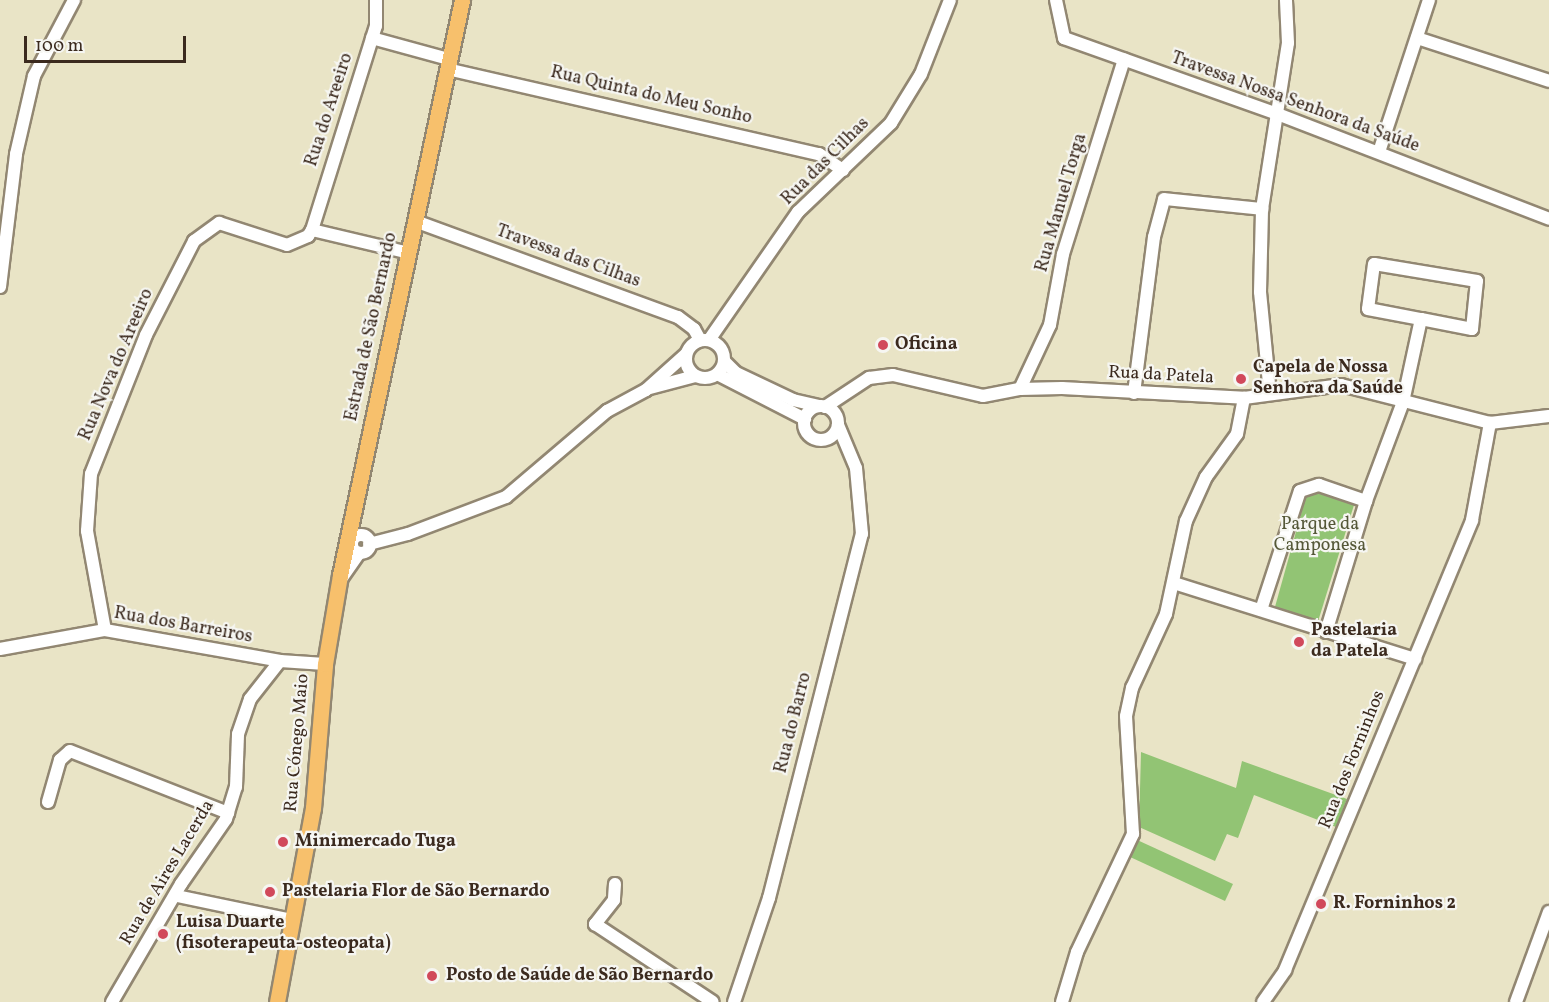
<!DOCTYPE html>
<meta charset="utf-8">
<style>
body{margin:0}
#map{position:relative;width:1549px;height:1002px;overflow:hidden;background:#e9e4c6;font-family:Vollkorn,serif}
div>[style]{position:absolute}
.green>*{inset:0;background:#92c474}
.roads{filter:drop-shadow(2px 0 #928772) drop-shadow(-2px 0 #928772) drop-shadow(0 2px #928772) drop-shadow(0 -2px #928772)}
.minor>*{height:12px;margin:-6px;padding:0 6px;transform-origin:6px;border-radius:6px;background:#fff}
.minor>.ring{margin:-6px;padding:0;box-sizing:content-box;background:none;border:12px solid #fff;border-radius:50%}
.major>*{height:15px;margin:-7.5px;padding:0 7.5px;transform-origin:7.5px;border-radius:7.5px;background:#f7c06c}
.dots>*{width:16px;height:16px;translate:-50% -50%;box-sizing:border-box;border:3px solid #f6f6f2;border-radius:50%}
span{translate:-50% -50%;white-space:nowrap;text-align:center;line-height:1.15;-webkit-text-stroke:4.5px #f6f6f2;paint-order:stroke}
.street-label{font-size:18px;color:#3b2a1e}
.poi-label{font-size:18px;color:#3b2a1e;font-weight:700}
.left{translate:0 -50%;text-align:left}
.park-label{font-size:18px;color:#555838}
.scale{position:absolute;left:24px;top:36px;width:162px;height:27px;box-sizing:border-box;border:3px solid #3b2a1e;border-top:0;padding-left:8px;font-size:18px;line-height:21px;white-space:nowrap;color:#3b2a1e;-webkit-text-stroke:4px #f6f6f2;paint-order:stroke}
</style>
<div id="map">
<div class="green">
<div style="clip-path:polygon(1315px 491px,1354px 505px,1316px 628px,1273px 614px,1306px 496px)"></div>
<div style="clip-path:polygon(1141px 752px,1236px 788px,1242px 761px,1347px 799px,1336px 827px,1254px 795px,1238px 838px,1227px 834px,1215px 861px,1139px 827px)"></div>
<div style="clip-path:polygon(1135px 839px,1233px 884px,1225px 901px,1128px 856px)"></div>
</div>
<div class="roads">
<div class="minor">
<div style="left:1056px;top:0;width:39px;rotate:78deg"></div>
<div style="left:1064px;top:38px;width:224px;rotate:19.6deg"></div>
<div style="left:1275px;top:113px;width:294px;rotate:21.1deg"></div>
<div style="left:372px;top:38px;width:80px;rotate:15.3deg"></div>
<div style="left:1417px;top:38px;width:139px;rotate:18deg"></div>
<div style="left:447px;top:69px;width:382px;rotate:12.9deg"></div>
<div style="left:819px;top:154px;width:29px;rotate:34deg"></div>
<div style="left:1379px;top:152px;width:160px;rotate:-71.8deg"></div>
<div style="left:415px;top:221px;width:280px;rotate:20.1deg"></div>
<div style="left:678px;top:317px;width:20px;rotate:37deg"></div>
<div style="left:694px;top:329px;width:13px;rotate:61deg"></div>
<div style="left:312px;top:230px;width:214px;rotate:-72.6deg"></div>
<div style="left:376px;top:26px;width:26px;rotate:-90deg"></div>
<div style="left:0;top:287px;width:134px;rotate:-83.1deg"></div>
<div style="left:16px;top:154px;width:80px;rotate:-77deg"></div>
<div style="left:34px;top:76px;width:86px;rotate:-62.2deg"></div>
<div class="ring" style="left:686px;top:340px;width:26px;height:26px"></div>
<div style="left:709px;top:340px;width:156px;rotate:-55.2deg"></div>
<div style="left:798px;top:212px;width:129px;rotate:-43.7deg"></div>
<div style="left:891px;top:123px;width:57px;rotate:-58.5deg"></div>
<div style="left:921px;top:74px;width:79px;rotate:-68.6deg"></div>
<div style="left:724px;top:361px;width:17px;rotate:45deg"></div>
<div style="left:736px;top:373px;width:63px;rotate:25.3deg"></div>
<div style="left:793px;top:400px;width:27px;rotate:13deg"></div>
<div style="left:717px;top:374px;width:99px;rotate:27.1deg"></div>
<div style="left:650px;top:388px;width:47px;rotate:-14.9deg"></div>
<div style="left:1020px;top:389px;width:71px;rotate:-64.9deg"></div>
<div style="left:1050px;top:325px;width:72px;rotate:-79.6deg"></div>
<div style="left:1063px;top:254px;width:204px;rotate:-72.6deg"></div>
<div style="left:1134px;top:393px;width:157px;rotate:-82.7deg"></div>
<div style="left:1154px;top:237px;width:39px;rotate:-75deg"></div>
<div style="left:1164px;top:199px;width:99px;rotate:5.8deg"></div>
<div style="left:1270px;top:394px;width:102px;rotate:-95.6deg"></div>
<div style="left:1260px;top:292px;width:83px;rotate:-88.6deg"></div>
<div style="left:1262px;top:209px;width:168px;rotate:-81.1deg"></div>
<div style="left:1288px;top:43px;width:43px;rotate:-92.7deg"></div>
<div class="ring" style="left:804px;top:406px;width:22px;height:22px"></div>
<div style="left:825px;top:407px;width:53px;rotate:-33.4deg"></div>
<div style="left:869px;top:378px;width:24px;rotate:-7deg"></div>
<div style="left:893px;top:375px;width:92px;rotate:13.1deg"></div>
<div style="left:983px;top:396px;width:38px;rotate:-11deg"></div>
<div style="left:1020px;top:389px;width:42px;rotate:-1.4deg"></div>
<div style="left:1062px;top:388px;width:182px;rotate:3.1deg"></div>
<div style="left:1244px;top:398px;width:98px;rotate:-7.6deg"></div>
<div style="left:1341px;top:385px;width:154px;rotate:14.3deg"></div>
<div style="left:1490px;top:423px;width:59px;rotate:-6.8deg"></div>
<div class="ring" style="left:352px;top:535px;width:6px;height:6px"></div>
<div style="left:369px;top:544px;width:40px;rotate:-14.4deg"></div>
<div style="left:408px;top:534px;width:105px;rotate:-20.7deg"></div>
<div style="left:506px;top:497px;width:133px;rotate:-40.4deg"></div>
<div style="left:607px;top:411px;width:44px;rotate:-28.3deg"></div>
<div style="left:646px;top:390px;width:54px;rotate:-42deg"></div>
<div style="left:341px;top:579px;width:32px;rotate:-55deg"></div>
<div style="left:1174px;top:583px;width:253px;rotate:17.5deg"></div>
<div style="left:1261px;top:610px;width:125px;rotate:-71.9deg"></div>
<div style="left:1300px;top:491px;width:20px;rotate:-18deg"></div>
<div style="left:1319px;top:485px;width:50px;rotate:18.8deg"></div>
<div style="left:105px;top:630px;width:101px;rotate:-100.3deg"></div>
<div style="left:87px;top:531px;width:57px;rotate:-86deg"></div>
<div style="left:91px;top:474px;width:149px;rotate:-68.4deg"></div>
<div style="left:146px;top:335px;width:106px;rotate:-62.9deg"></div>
<div style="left:194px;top:241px;width:31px;rotate:-36deg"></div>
<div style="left:219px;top:223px;width:71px;rotate:17.9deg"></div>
<div style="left:287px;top:245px;width:23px;rotate:-23deg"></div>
<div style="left:308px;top:236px;width:7px;rotate:-56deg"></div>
<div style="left:312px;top:230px;width:100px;rotate:13.3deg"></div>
<div style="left:1326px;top:632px;width:137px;rotate:-73deg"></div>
<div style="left:1366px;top:501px;width:106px;rotate:-69.5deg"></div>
<div style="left:1403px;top:402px;width:85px;rotate:-77.8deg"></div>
<div style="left:1421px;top:319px;width:52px;rotate:11.1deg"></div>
<div style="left:1472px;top:329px;width:48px;rotate:-84.1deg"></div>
<div style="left:1477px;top:281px;width:104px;rotate:-170.6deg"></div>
<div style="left:1374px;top:264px;width:45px;rotate:97.6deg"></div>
<div style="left:1368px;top:309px;width:54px;rotate:10.7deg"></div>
<div style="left:0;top:649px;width:107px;rotate:-10.3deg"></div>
<div style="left:105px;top:630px;width:178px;rotate:10deg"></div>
<div style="left:280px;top:661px;width:45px;rotate:3.8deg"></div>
<div style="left:48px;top:802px;width:44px;rotate:-74.1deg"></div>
<div style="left:60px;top:760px;width:13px;rotate:-42deg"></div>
<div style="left:70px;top:751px;width:170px;rotate:21.4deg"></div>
<div style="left:615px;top:884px;width:16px;rotate:94deg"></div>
<div style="left:614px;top:900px;width:31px;rotate:128deg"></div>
<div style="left:595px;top:924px;width:141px;rotate:33.5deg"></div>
<div style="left:177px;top:896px;width:117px;rotate:11.8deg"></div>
<div style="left:112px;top:1002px;width:137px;rotate:-59.7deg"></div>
<div style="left:181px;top:884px;width:79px;rotate:-55.3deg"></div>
<div style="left:226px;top:819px;width:34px;rotate:-73deg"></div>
<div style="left:236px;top:787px;width:53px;rotate:-87.8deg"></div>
<div style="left:238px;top:734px;width:37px;rotate:-71deg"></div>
<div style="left:250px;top:699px;width:48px;rotate:-51.7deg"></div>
<div style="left:734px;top:1002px;width:110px;rotate:-71.4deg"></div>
<div style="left:769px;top:898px;width:376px;rotate:-75.7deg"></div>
<div style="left:862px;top:534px;width:66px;rotate:-95.2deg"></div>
<div style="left:856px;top:468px;width:47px;rotate:-112.7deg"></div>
<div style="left:1062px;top:1002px;width:52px;rotate:-73.3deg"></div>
<div style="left:1077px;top:952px;width:131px;rotate:-64.6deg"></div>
<div style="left:1133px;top:834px;width:118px;rotate:-93.4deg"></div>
<div style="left:1126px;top:716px;width:29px;rotate:-78deg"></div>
<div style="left:1132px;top:688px;width:81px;rotate:-65.3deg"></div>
<div style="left:1166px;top:614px;width:95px;rotate:-77.9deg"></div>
<div style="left:1186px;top:521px;width:48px;rotate:-65.6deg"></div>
<div style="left:1206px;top:477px;width:53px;rotate:-54.2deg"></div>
<div style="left:1237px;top:434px;width:37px;rotate:-79deg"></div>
<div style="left:1263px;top:1002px;width:39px;rotate:-55deg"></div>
<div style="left:1285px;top:970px;width:487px;rotate:-67.4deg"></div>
<div style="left:1472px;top:520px;width:99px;rotate:-79.5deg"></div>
<div style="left:1516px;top:1002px;width:96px;rotate:-69.9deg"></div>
</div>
<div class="major">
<div style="left:277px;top:1002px;width:197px;rotate:-79.5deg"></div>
<div style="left:313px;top:808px;width:144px;rotate:-85.2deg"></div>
<div style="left:325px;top:664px;width:90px;rotate:-80.4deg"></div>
<div style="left:340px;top:575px;width:588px;rotate:-78.02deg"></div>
</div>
</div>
<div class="dots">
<div style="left:883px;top:345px;background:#d1495b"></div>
<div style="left:1241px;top:379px;background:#d1495b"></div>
<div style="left:1299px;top:642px;background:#d1495b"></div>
<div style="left:283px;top:842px;background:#d1495b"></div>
<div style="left:270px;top:892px;background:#d1495b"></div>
<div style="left:1321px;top:904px;background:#d1495b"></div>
<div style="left:163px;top:934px;background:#d1495b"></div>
<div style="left:432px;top:976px;background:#d1495b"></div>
</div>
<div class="street-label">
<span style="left:651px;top:96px;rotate:13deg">Rua Quinta do Meu Sonho</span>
<span style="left:1295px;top:103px;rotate:20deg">Travessa Nossa Senhora da Saúde</span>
<span style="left:330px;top:110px;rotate:-72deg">Rua do Areeiro</span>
<span style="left:826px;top:162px;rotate:-45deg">Rua das Cilhas</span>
<span style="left:1062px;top:203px;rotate:-74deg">Rua Manuel Torga</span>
<span style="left:568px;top:257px;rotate:20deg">Travessa das Cilhas</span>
<span style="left:372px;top:327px;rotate:-78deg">Estrada de São Bernardo</span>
<span style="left:117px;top:365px;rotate:-67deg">Rua Nova do Areeiro</span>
<span style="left:1161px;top:376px;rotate:3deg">Rua da Patela</span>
<span style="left:183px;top:626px;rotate:10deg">Rua dos Barreiros</span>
<span style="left:794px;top:723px;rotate:-76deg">Rua do Barro</span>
<span style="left:298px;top:743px;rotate:-85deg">Rua Cónego Maio</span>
<span style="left:1353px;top:760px;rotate:-68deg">Rua dos Forninhos</span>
<span style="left:168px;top:873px;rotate:-59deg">Rua de Aires Lacerda</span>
</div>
<div class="poi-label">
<span class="left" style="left:895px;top:345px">Oficina</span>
<span class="left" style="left:1253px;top:379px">Capela de Nossa<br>Senhora da Saúde</span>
<span class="left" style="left:1311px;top:642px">Pastelaria<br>da Patela</span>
<span class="left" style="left:295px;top:842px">Minimercado Tuga</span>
<span class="left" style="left:282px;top:892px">Pastelaria Flor de São Bernardo</span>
<span class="left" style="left:1333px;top:904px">R. Forninhos 2</span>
<span class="left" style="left:176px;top:934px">Luisa Duarte<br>(fisoterapeuta-osteopata)</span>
<span class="left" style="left:446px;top:976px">Posto de Saúde de São Bernardo</span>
</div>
<div class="park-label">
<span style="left:1320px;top:536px">Parque da<br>Camponesa</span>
</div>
<div class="scale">100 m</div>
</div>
